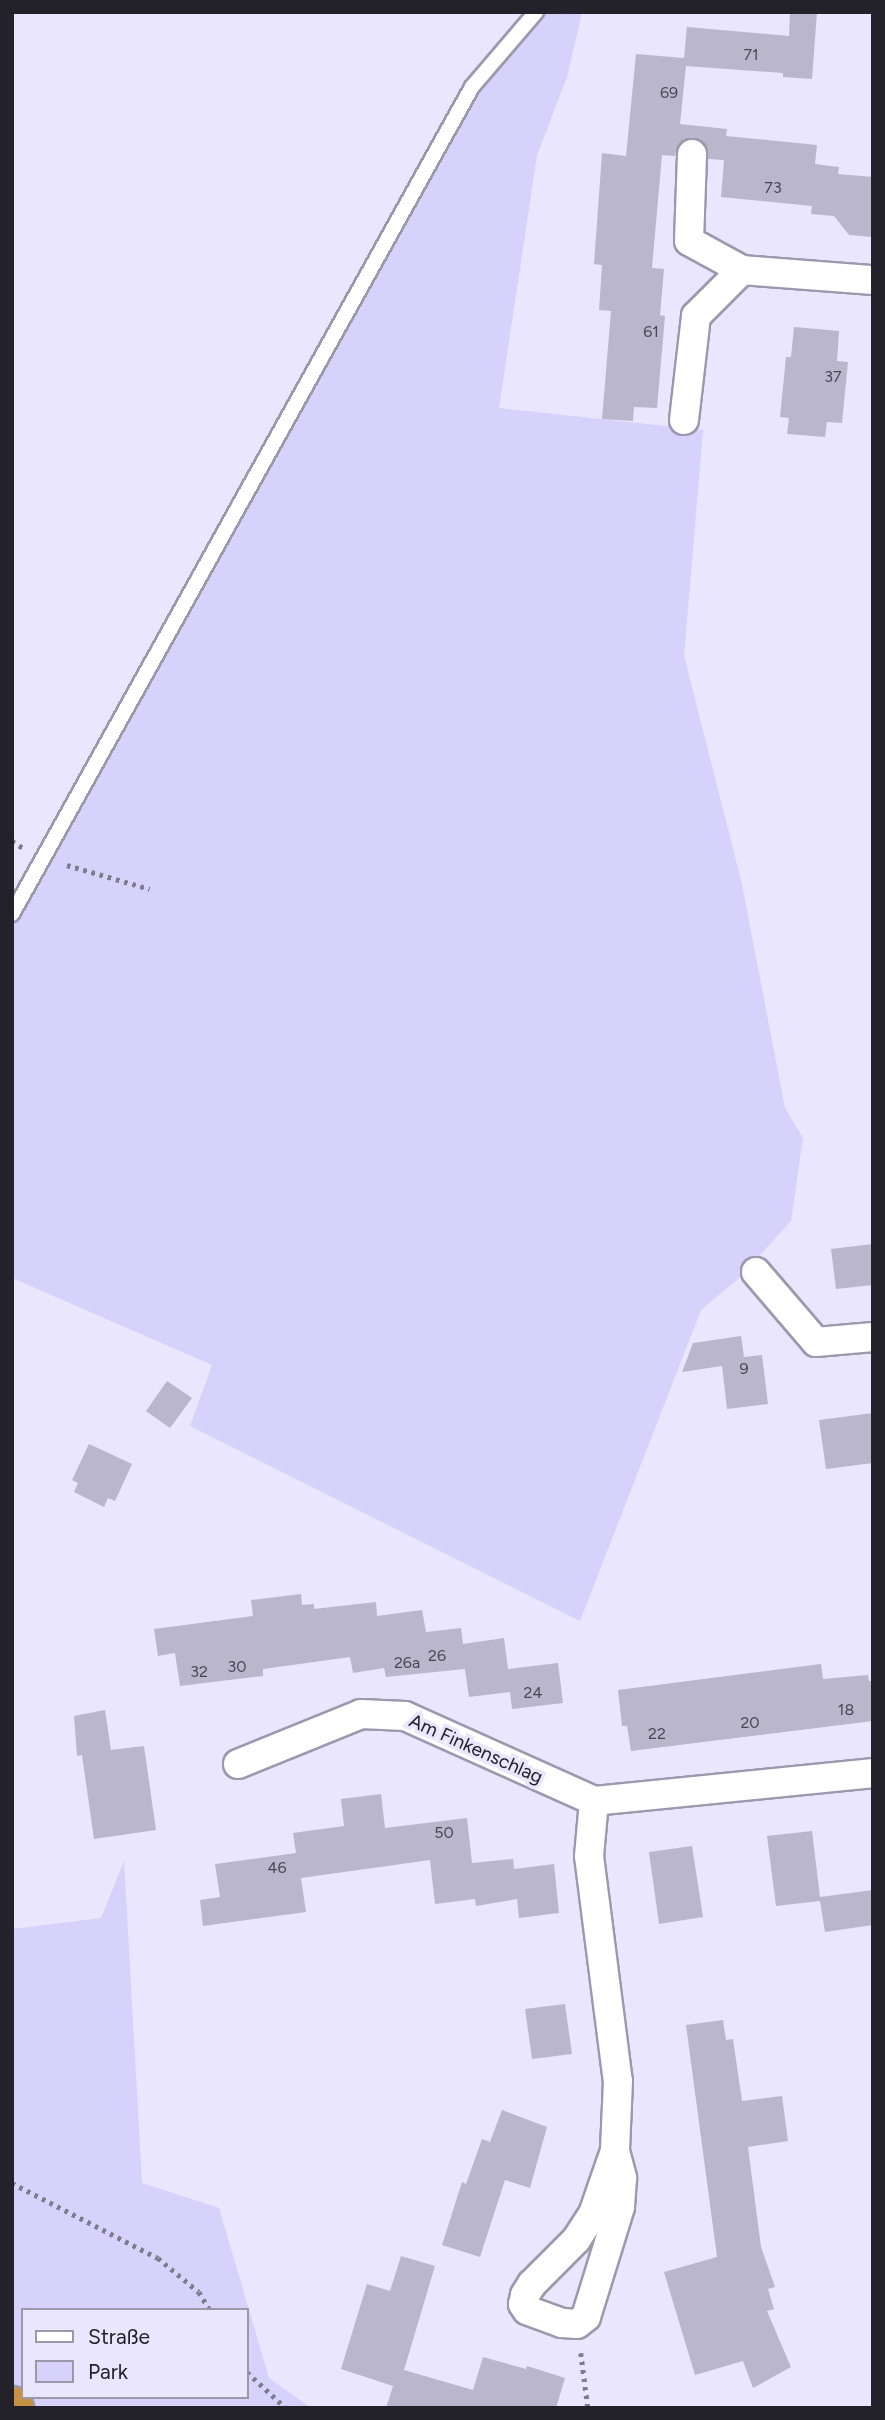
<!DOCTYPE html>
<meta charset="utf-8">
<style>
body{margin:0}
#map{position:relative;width:885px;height:2420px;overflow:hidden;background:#e9e6fd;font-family:Figtree,sans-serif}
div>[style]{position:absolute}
.green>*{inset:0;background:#d7d2fc}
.building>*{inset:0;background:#bab7cd}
.path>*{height:4.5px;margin-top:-2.25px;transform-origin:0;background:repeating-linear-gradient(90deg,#7e7d8c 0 3.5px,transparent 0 8.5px)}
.roads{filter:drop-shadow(2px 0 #9b99ae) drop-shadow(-2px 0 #9b99ae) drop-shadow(0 2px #9b99ae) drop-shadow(0 -2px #9b99ae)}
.lane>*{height:14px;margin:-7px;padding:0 7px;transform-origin:7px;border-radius:7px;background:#fff}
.street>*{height:28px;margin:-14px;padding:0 14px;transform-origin:14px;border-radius:14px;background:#fff}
.highway>*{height:38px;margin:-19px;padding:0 19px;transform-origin:19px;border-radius:19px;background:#c79243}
span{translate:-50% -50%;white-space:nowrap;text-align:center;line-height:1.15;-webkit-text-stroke:7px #e9e6fd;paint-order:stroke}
.number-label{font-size:16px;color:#494754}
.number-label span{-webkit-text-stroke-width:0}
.street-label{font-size:19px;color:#23222b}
.frame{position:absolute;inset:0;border:14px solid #23222b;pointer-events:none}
.legend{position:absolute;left:21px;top:2308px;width:228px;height:91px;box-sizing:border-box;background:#e9e6fd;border:2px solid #9a98a9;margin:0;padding:9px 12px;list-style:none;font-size:21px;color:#23222b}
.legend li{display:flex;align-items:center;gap:14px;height:35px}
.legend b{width:35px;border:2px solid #9a98a9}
</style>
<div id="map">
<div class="green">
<div style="clip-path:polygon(536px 12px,582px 12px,567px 77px,537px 155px,499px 408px,703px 430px,684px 656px,741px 880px,785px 1108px,803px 1138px,791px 1221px,738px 1279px,701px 1310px,580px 1621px,190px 1426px,212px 1365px,12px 1278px,12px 913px,472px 87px)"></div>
<div style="clip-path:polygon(evenodd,124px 1861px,142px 2183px,219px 2208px,269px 2378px,311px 2408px,12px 2408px,12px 1929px,101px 1918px,124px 1861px,23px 2310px,247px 2310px,247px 2397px,23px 2397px,23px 2310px)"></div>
</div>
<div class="building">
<div style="clip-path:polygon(790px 12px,817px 12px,812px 79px,783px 77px,783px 73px,686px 66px,680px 124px,727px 129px,726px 136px,817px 145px,815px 164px,839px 167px,838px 174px,873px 177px,873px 237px,849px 235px,834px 216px,811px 214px,812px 206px,721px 197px,724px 160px,708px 159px,707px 147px,700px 140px,684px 140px,678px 146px,675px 156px,662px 155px,652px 268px,664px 269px,660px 315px,665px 316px,657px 408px,634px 407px,633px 421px,602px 419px,611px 311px,599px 310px,602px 265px,594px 264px,602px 153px,626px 156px,636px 54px,684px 58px,687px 27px,789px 36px)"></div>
<div style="clip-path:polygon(794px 327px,839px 331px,837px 361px,848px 362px,842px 423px,827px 422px,825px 437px,787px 434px,789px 418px,780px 417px,786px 357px,791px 357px)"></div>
<div style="clip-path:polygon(873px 1244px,873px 1285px,836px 1289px,831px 1249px)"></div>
<div style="clip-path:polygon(741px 1336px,744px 1357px,762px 1355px,768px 1404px,727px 1409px,722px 1366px,682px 1372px,693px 1343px)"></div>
<div style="clip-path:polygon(167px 1381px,192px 1398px,170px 1428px,146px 1411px)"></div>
<div style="clip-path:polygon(873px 1413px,873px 1463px,826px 1469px,819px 1420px)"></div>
<div style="clip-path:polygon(89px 1444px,132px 1464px,115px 1501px,108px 1498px,104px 1507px,74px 1492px,78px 1483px,72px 1480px)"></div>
<div style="clip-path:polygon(301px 1594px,302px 1605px,314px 1604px,314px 1609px,376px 1602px,377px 1616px,422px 1610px,426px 1632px,461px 1628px,463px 1644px,504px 1638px,508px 1669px,558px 1663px,563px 1703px,512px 1709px,510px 1692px,469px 1697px,465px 1669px,386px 1677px,384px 1668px,353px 1673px,350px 1657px,263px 1669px,263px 1676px,180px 1686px,175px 1653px,158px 1656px,154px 1629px,253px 1616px,251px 1600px)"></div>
<div style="clip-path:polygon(821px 1664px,823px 1679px,868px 1675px,869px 1681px,873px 1681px,873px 1721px,631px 1751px,627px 1726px,622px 1726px,618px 1690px)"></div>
<div style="clip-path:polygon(105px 1710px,111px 1750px,144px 1746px,156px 1830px,94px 1839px,82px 1755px,77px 1756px,74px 1716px)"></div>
<div style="clip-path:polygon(381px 1794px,385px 1828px,467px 1818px,472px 1863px,513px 1859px,514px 1869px,554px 1864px,559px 1913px,519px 1918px,517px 1899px,476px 1906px,475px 1899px,435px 1904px,430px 1860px,301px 1878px,306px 1912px,203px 1926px,200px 1900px,220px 1897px,215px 1864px,296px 1853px,293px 1833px,344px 1826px,341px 1799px)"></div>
<div style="clip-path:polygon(812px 1831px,820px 1897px,873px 1890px,873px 1925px,825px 1932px,820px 1901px,776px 1906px,767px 1836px)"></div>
<div style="clip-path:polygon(692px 1846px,703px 1917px,659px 1924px,649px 1852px)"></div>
<div style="clip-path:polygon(565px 2004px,572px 2054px,532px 2059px,525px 2009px)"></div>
<div style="clip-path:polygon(723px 2020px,726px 2040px,733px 2039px,742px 2101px,782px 2096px,788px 2141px,748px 2147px,761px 2247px,775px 2287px,768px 2289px,774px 2309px,767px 2311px,791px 2367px,753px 2388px,743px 2361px,695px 2375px,664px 2272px,717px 2257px,686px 2025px)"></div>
<div style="clip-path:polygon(502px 2110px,547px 2127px,530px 2188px,505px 2180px,480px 2257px,442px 2245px,462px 2182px,466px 2184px,482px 2139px,490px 2142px)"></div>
<div style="clip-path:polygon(401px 2256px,435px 2266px,404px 2370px,473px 2390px,483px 2357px,526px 2369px,527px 2366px,565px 2378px,556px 2408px,386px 2408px,393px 2386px,341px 2369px,367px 2284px,390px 2291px)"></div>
</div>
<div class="path">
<div style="left:12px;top:841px;width:13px;rotate:32deg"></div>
<div style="left:67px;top:865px;width:86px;rotate:16.1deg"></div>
<div style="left:12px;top:2183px;width:164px;rotate:27.2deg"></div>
<div style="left:158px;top:2258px;width:53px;rotate:39.7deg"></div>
<div style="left:199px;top:2292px;width:21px;rotate:59deg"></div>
<div style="left:581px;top:2353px;width:55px;rotate:82.7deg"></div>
<div style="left:247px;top:2372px;width:53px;rotate:42.7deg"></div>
</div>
<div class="roads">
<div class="lane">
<div style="left:12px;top:914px;width:946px;rotate:-60.92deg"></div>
<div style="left:472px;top:87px;width:99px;rotate:-49.5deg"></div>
</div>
<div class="street">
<div style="left:742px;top:270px;width:131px;rotate:4.4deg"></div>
<div style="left:684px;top:420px;width:105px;rotate:-83.4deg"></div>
<div style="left:696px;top:316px;width:65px;rotate:-45deg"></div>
<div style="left:742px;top:270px;width:60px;rotate:-151.3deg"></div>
<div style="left:689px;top:241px;width:87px;rotate:-88deg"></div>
<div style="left:756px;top:1272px;width:92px;rotate:49.4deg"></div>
<div style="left:816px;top:1342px;width:57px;rotate:-5deg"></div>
<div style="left:238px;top:1764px;width:133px;rotate:-22.1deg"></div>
<div style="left:361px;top:1714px;width:44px;rotate:2.6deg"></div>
<div style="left:405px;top:1716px;width:207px;rotate:24.2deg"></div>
<div style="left:594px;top:1801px;width:280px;rotate:-5.7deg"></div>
<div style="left:594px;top:1801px;width:55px;rotate:95.2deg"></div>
<div style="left:589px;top:1856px;width:227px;rotate:82.7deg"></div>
<div style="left:618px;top:2081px;width:70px;rotate:92.5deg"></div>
<div style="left:615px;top:2151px;width:28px;rotate:75deg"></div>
<div style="left:622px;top:2178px;width:29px;rotate:94deg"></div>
<div style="left:620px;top:2207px;width:115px;rotate:107.2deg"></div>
<div style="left:586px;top:2317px;width:11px;rotate:142deg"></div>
<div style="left:577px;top:2324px;width:15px;rotate:-176deg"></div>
<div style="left:562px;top:2323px;width:37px;rotate:-160deg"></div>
<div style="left:527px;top:2310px;width:7px;rotate:-124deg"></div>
<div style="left:523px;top:2304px;width:9px;rotate:-77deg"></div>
<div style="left:525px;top:2295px;width:13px;rotate:-58deg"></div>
<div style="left:532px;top:2284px;width:62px;rotate:-45deg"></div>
<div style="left:576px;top:2240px;width:31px;rotate:-57deg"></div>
<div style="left:593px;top:2214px;width:67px;rotate:-70.8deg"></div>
</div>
<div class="highway">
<div style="left:12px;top:2406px;width:3px;rotate:45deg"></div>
</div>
</div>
<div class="number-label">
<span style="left:751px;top:55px">71</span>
<span style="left:669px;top:93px">69</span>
<span style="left:773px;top:188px">73</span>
<span style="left:651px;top:332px">61</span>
<span style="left:833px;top:377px">37</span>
<span style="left:744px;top:1369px">9</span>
<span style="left:437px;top:1656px">26</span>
<span style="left:407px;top:1663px">26a</span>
<span style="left:237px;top:1667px">30</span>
<span style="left:199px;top:1672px">32</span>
<span style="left:533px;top:1693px">24</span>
<span style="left:846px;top:1710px">18</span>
<span style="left:750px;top:1723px">20</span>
<span style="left:657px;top:1734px">22</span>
<span style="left:444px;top:1833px">50</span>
<span style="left:277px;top:1868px">46</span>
</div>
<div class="street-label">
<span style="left:476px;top:1749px;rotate:24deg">Am Finkenschlag</span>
</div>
<div class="frame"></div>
<ul class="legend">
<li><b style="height:9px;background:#fff"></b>Straße</li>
<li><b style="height:19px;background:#d7d2fc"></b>Park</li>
</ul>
</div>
